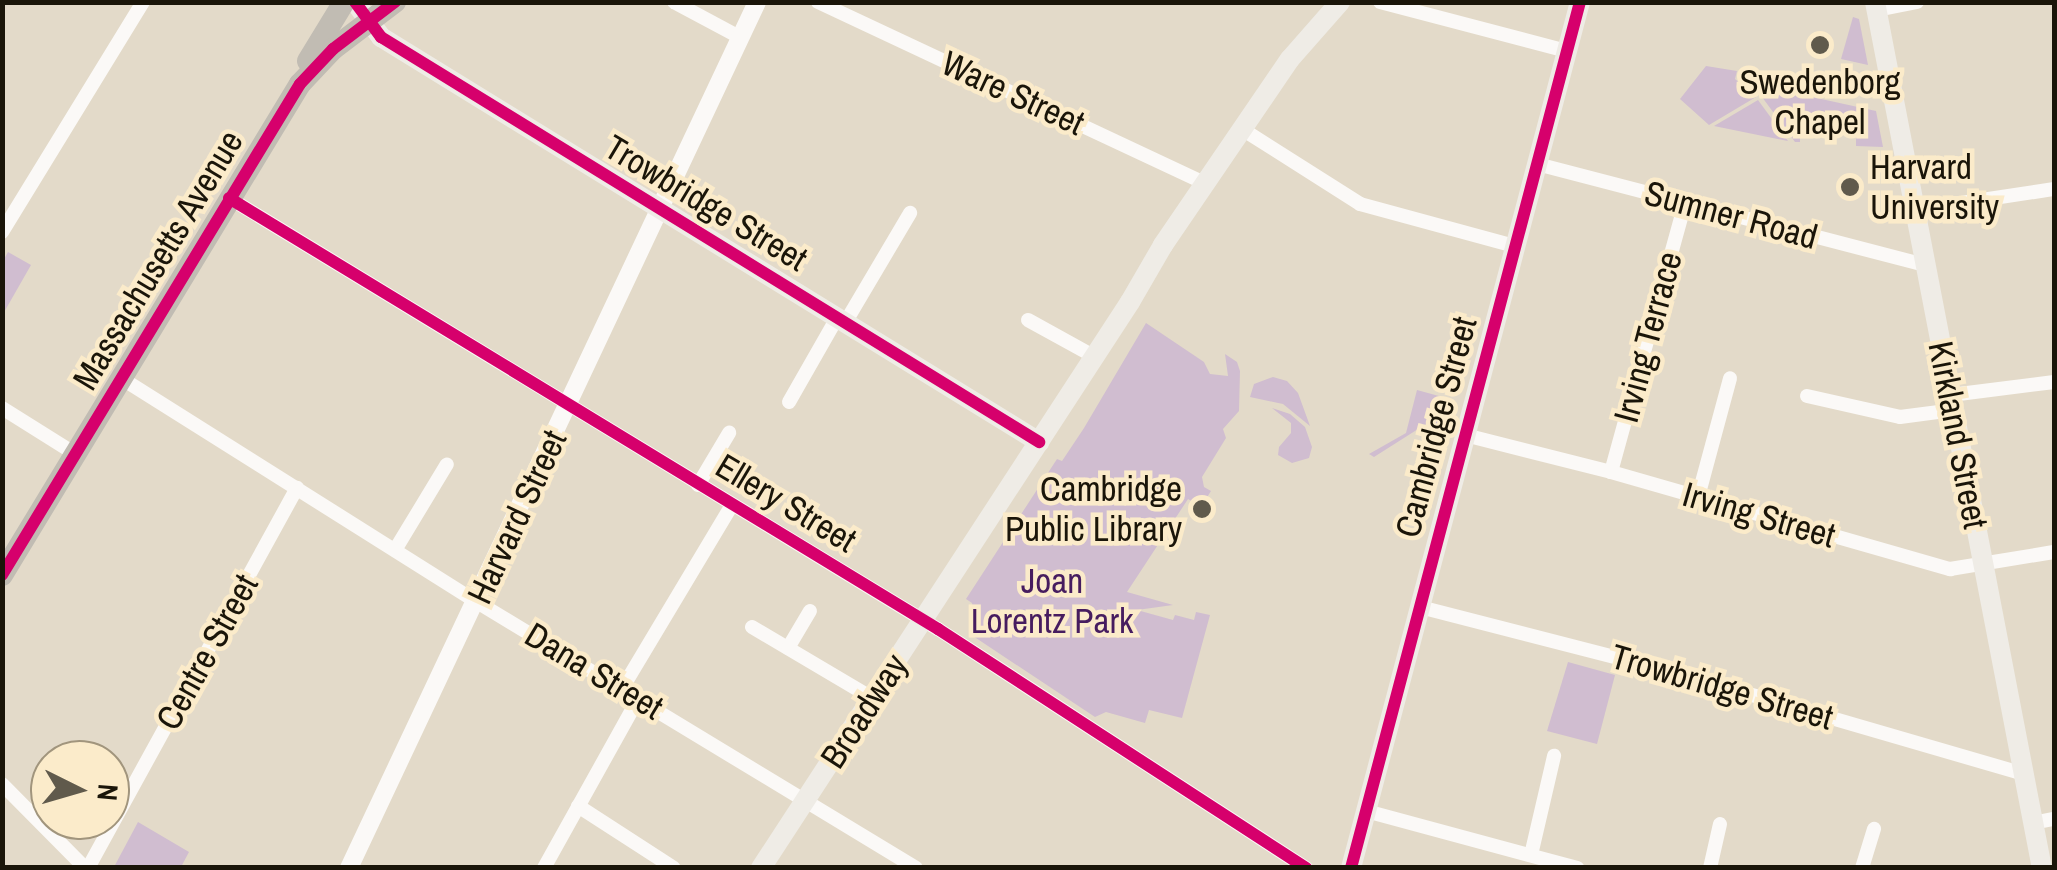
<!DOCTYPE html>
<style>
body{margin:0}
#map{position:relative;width:2057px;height:870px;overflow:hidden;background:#e3dac9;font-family:"Archivo Narrow",sans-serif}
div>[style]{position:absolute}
.green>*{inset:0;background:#d0bdd0}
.minor>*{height:14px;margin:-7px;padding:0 7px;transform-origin:7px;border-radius:7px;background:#fbf9f7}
.tertiary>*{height:18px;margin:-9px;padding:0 9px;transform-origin:9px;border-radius:9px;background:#fbf9f7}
.secondary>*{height:20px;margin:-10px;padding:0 10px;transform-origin:10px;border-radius:10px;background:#efece6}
.primary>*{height:22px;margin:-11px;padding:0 11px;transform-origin:11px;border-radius:11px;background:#c1bcb3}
.cycleway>*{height:12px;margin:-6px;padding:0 6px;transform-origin:6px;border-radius:6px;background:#d6006c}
.dots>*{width:28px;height:28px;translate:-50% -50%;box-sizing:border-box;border:5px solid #fbebca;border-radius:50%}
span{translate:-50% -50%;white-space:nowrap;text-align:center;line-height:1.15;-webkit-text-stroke:9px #fbebca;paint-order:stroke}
.poi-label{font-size:35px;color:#1a1509}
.left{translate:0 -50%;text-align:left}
.right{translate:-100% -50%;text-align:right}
.street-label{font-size:35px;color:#1a1509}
.park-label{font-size:35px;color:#461c5f}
.frame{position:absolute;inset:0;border:5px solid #1a1509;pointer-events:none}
.north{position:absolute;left:30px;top:740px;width:100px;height:100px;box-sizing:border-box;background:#fbebca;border:2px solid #a1957d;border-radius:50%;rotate:95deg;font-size:28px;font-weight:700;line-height:40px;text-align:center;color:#1a1509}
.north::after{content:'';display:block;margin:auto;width:35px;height:45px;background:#605a4c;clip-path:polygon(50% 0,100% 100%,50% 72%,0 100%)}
</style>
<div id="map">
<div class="green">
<div style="clip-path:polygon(1853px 17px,1859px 19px,1868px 65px,1841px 59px)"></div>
<div style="clip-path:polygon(1706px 66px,1737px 71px,1735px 79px,1756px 97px,1709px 125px,1680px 99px)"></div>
<div style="clip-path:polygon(1776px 89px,1876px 111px,1883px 147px,1856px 146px,1856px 118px,1822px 117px,1822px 127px,1800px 127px,1800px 142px,1795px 142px,1762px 97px)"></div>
<div style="clip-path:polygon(1758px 100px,1788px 141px,1714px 126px)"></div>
<div style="clip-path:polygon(8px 252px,31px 265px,3px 314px,3px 261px)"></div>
<div style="clip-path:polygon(1146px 323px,1204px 362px,1210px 374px,1228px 376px,1225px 354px,1237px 362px,1240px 371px,1239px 411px,1223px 429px,1226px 438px,1202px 477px,1204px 487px,1211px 491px,1201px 507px,1188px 499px,1127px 592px,1173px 605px,1137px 610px,1173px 620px,1175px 615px,1194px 620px,1196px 612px,1210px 615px,1182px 718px,1149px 710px,1145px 723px,1106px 712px,1095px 717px,973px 636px,978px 629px,972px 603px,966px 599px,1057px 459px,1062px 461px,1084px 428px)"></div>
<div style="clip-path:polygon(1273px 377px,1287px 381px,1298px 393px,1310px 426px,1283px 404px,1250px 397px,1254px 384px)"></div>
<div style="clip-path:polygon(1417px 390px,1446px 398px,1442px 423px,1426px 424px,1374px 457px,1369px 454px,1406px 433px)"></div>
<div style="clip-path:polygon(1272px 408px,1290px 414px,1305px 427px,1312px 447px,1309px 458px,1292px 463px,1278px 455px,1279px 447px,1291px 433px,1291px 423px)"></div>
<div style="clip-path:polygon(1568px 662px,1615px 675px,1597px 744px,1547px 731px)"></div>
<div style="clip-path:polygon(138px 822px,189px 852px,181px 867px,114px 867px)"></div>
</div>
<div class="minor">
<div style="left:674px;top:2px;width:76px;rotate:28.2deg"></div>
<div style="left:818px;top:2px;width:429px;rotate:25.1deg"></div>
<div style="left:1380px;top:2px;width:193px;rotate:14.7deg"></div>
<div style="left:1877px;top:10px;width:41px;rotate:-11.3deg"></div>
<div style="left:1242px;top:129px;width:140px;rotate:32.4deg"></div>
<div style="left:1360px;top:204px;width:161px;rotate:15.2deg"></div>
<div style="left:1537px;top:164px;width:402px;rotate:14.6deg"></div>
<div style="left:229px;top:198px;width:830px;rotate:31.3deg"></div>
<div style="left:938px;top:629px;width:439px;rotate:33deg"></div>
<div style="left:1915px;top:210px;width:141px;rotate:-8.6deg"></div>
<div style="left:2px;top:232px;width:270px;rotate:-58.5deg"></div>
<div style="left:1028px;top:320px;width:77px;rotate:28.9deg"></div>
<div style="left:845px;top:323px;width:128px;rotate:-59.4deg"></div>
<div style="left:121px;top:378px;width:421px;rotate:32.2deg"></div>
<div style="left:477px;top:602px;width:513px;rotate:31.21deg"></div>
<div style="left:1951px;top:395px;width:104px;rotate:-7.2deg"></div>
<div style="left:1807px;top:396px;width:95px;rotate:12.7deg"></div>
<div style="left:1900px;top:417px;width:53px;rotate:-7.5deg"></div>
<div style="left:789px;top:402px;width:97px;rotate:-60.3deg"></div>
<div style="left:2px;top:408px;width:89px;rotate:32.1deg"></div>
<div style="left:1465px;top:435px;width:151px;rotate:14.2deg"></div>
<div style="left:1611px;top:472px;width:353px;rotate:16deg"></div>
<div style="left:1950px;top:569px;width:105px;rotate:-9.3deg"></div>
<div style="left:1611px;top:472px;width:279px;rotate:-74.6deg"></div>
<div style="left:698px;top:485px;width:61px;rotate:-59.2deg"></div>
<div style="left:1698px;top:497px;width:123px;rotate:-74.9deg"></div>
<div style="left:395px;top:550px;width:100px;rotate:-58.8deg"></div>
<div style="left:1420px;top:607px;width:254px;rotate:14.4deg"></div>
<div style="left:1666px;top:670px;width:372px;rotate:16.2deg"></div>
<div style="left:752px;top:627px;width:139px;rotate:30.6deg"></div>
<div style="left:788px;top:648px;width:43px;rotate:-59.3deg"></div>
<div style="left:623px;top:687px;width:212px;rotate:-59.1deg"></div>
<div style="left:2px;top:784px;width:118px;rotate:45.3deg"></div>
<div style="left:578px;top:806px;width:114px;rotate:32.9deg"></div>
<div style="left:1366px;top:811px;width:219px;rotate:15.1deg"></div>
<div style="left:2033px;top:823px;width:21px;rotate:-11deg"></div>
<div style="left:1531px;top:855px;width:102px;rotate:-76.9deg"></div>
<div style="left:88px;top:868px;width:434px;rotate:-61.2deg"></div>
<div style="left:544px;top:868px;width:196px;rotate:-60.9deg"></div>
<div style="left:1710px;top:868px;width:45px;rotate:-77.2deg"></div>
<div style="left:1862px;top:868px;width:41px;rotate:-72.9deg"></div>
</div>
<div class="tertiary">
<div style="left:349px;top:868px;width:957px;rotate:-64.77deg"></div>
</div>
<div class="secondary">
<div style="left:355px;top:2px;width:44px;rotate:53.4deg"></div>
<div style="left:381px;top:37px;width:773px;rotate:31.61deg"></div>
<div style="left:1875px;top:2px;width:882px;rotate:79.09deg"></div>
<div style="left:761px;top:868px;width:676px;rotate:-56.9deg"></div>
<div style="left:1130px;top:302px;width:66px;rotate:-59.9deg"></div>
<div style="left:1163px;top:245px;width:225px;rotate:-55.7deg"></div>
<div style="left:1290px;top:59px;width:76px;rotate:-48.7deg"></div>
<div style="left:1351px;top:868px;width:896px;rotate:-75.19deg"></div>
</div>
<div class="primary">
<div style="left:308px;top:61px;width:69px;rotate:-58.6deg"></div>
<div style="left:2px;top:575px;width:574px;rotate:-58.75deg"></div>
<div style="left:300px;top:84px;width:48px;rotate:-46.7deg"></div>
<div style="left:333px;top:49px;width:78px;rotate:-37.2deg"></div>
</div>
<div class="cycleway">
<div style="left:355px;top:2px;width:44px;rotate:53.4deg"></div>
<div style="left:381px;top:37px;width:773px;rotate:31.61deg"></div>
<div style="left:229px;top:198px;width:830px;rotate:31.3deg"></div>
<div style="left:938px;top:629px;width:439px;rotate:33deg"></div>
<div style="left:2px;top:575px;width:574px;rotate:-58.75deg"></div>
<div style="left:300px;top:84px;width:48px;rotate:-46.7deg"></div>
<div style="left:333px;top:49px;width:78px;rotate:-37.2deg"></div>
<div style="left:1351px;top:868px;width:896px;rotate:-75.19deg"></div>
</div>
<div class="dots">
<div style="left:1820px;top:45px;background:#605a4c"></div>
<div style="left:1850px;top:187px;background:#605a4c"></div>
<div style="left:1202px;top:509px;background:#605a4c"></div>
</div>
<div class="poi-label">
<span style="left:1820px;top:102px">Swedenborg<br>Chapel</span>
<span class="left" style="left:1870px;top:187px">Harvard<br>University</span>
<span class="right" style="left:1182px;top:509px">Cambridge<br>Public Library</span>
</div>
<div class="street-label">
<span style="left:1013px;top:93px;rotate:25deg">Ware Street</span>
<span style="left:706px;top:203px;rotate:31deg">Trowbridge Street</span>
<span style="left:1731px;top:215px;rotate:15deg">Sumner Road</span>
<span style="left:158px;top:260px;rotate:-59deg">Massachusetts Avenue</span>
<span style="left:1648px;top:337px;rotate:-75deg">Irving Terrace</span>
<span style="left:1436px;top:427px;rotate:-75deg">Cambridge Street</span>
<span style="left:1958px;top:435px;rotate:79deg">Kirkland Street</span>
<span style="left:786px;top:503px;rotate:31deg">Ellery Street</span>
<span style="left:1759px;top:515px;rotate:16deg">Irving Street</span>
<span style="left:517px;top:517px;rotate:-65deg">Harvard Street</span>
<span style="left:207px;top:652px;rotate:-61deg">Centre Street</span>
<span style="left:594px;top:671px;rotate:31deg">Dana Street</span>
<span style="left:1722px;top:687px;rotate:16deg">Trowbridge Street</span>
<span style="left:864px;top:711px;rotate:-57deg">Broadway</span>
</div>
<div class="park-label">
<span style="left:1052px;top:601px">Joan<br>Lorentz Park</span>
</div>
<div class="frame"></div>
<div class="north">N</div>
</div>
